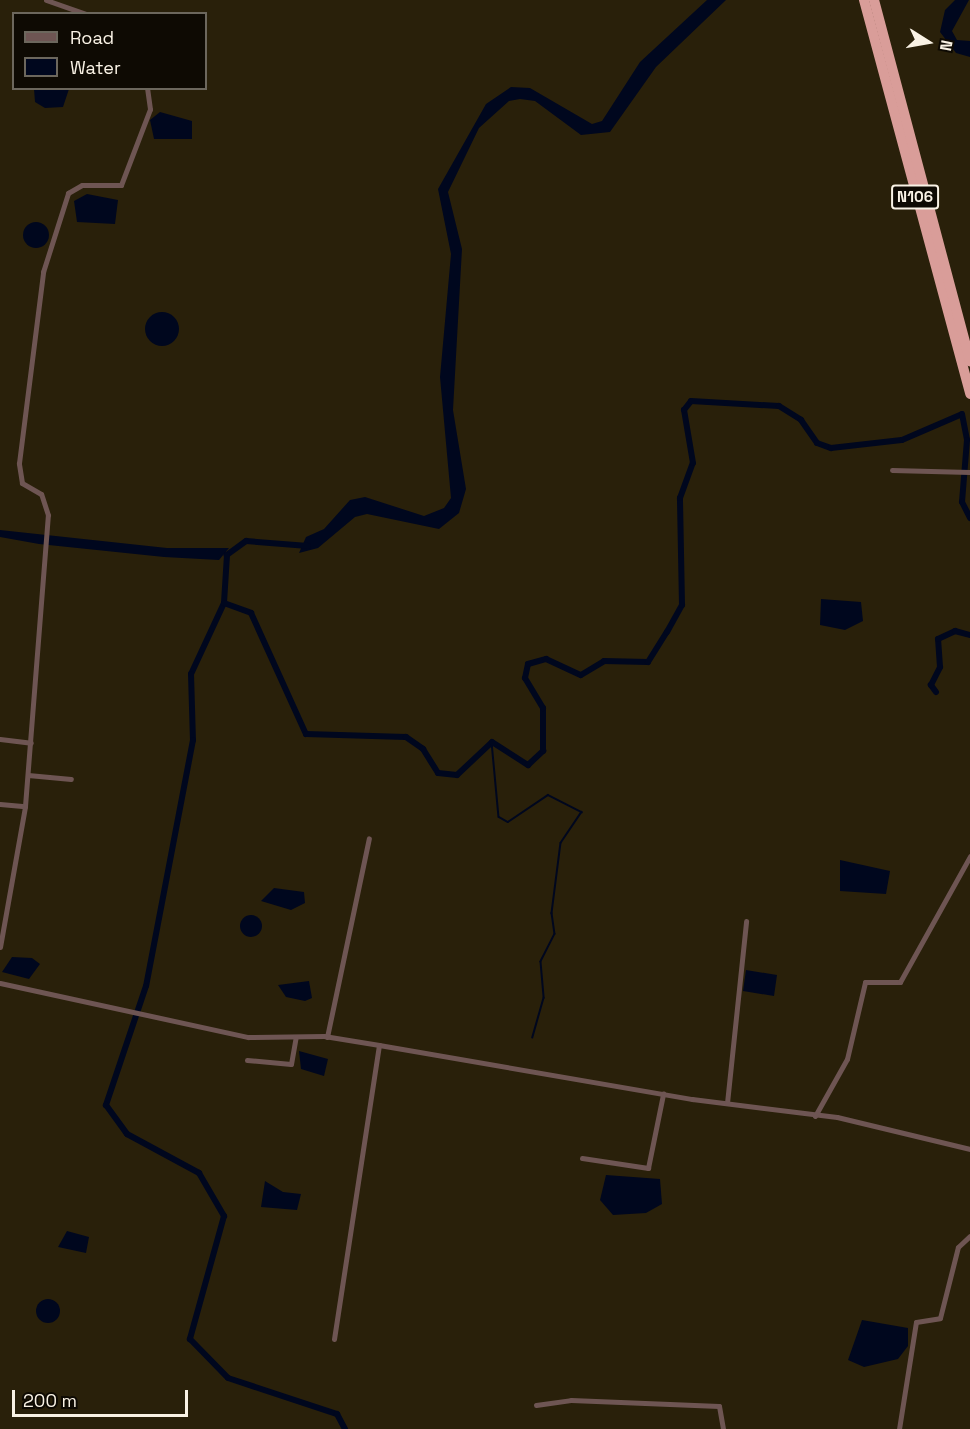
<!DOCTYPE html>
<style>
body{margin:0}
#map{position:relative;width:970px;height:1429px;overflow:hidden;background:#29200a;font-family:"Space Grotesk",sans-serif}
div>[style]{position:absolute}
.water>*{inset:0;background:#00071e}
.round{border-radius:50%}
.stream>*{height:1.5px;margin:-0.75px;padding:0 0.75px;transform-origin:0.75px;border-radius:0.75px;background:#00071e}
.canal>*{height:6px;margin:-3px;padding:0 3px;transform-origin:3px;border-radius:3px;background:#00071e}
.street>*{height:5px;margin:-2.5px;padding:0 2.5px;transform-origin:2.5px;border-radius:2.5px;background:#6e5553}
.highway>*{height:10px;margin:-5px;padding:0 5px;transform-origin:5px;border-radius:5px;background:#d99d99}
span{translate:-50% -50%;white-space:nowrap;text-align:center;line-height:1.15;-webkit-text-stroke:6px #0e0a03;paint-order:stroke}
.shield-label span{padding:2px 4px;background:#0e0a03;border:2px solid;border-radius:4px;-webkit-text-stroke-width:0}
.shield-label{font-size:15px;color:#f9f2e5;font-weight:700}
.legend{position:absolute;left:12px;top:12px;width:195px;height:78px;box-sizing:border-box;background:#0e0a03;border:2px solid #6c675d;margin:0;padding:8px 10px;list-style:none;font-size:18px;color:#f9f2e5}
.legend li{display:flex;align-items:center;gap:12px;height:30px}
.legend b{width:30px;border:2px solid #6c675d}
.north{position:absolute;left:898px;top:12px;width:60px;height:60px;-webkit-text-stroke:4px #0e0a03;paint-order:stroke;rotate:101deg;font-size:16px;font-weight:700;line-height:24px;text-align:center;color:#f9f2e5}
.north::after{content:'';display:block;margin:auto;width:21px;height:27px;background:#f9f2e5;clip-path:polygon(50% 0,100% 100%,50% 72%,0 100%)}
.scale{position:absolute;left:12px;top:1390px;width:176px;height:27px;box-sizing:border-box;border:3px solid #f9f2e5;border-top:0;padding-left:8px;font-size:18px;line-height:21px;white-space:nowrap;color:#f9f2e5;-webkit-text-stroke:4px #0e0a03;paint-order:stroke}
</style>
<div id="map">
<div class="water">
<div style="clip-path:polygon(707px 0,726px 0,656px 67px,610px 132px,581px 135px,535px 101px,520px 99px,509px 101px,479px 128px,448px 192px,462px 249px,453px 410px,466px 489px,459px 513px,439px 529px,367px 514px,355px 517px,318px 548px,299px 553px,306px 537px,324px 529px,350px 500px,365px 497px,424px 516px,444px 508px,451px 498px,440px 377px,451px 254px,438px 189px,486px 104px,511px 87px,530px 88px,592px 124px,602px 121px,640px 62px)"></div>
<div style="clip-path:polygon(955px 0,969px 0,952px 31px,957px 40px,970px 41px,970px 57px,956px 53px,940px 32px,945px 10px)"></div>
<div style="clip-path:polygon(34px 89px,34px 88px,69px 89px,63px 107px,45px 108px,35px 102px)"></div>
<div style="clip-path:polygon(160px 112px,192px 121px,192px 139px,154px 139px,150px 120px)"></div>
<div style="clip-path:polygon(87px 194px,118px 200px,115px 224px,77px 222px,74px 201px)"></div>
<div class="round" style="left:23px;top:222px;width:26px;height:26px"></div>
<div class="round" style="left:145px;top:312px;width:34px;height:34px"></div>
<div style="clip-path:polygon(0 530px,167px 548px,229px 548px,219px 560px,164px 557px,39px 544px,0 537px)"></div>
<div style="clip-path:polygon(821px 599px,861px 602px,863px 621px,845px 630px,820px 625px)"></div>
<div style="clip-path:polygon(840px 860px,890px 871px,886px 894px,840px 891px)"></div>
<div style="clip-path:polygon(274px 888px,304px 892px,305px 903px,291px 910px,261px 901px)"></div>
<div class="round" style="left:240px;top:915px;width:22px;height:22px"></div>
<div style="clip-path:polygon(12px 957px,32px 958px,40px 964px,29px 979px,2px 972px)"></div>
<div style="clip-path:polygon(746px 970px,777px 975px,774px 996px,743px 991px)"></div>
<div style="clip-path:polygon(309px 981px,312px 998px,305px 1001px,286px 997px,278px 985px)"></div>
<div style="clip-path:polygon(299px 1051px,328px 1059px,324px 1076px,301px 1069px)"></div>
<div style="clip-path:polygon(606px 1175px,660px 1179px,662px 1204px,646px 1213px,613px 1215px,600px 1200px)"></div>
<div style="clip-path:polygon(265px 1181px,283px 1192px,301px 1194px,297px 1210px,261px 1207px)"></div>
<div style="clip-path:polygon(67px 1231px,89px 1237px,86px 1253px,58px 1247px)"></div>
<div class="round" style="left:36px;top:1299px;width:24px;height:24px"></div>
<div style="clip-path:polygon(862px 1320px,908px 1328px,908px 1346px,898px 1359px,864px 1367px,848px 1360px)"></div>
</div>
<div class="stream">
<div style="left:492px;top:742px;width:75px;rotate:84.7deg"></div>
<div style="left:499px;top:817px;width:10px;rotate:29deg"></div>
<div style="left:508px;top:822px;width:48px;rotate:-34deg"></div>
<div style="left:548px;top:795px;width:38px;rotate:27deg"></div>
<div style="left:582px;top:812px;width:37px;rotate:124deg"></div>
<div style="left:561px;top:843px;width:71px;rotate:97.3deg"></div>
<div style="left:552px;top:913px;width:21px;rotate:82deg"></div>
<div style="left:555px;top:934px;width:31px;rotate:117deg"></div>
<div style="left:541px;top:962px;width:36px;rotate:85deg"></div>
<div style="left:544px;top:998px;width:41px;rotate:105.8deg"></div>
</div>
<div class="canal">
<div style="left:308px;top:546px;width:62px;rotate:-175.4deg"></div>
<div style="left:246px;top:541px;width:24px;rotate:144deg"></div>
<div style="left:227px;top:555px;width:48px;rotate:93.6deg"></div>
<div style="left:224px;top:603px;width:78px;rotate:114.9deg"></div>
<div style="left:191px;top:674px;width:66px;rotate:88.3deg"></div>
<div style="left:193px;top:740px;width:250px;rotate:100.8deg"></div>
<div style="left:146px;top:986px;width:126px;rotate:108.6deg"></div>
<div style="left:106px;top:1105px;width:36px;rotate:54deg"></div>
<div style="left:127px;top:1134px;width:82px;rotate:28.4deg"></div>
<div style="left:199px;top:1173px;width:50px;rotate:59.8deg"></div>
<div style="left:224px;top:1216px;width:128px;rotate:105.5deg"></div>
<div style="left:190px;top:1339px;width:54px;rotate:45.7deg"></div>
<div style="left:228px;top:1378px;width:115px;rotate:18.3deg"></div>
<div style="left:337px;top:1414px;width:17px;rotate:62deg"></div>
<div style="left:224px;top:603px;width:29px;rotate:20deg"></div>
<div style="left:251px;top:613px;width:133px;rotate:65.6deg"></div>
<div style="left:306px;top:734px;width:100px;rotate:1.7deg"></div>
<div style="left:406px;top:737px;width:21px;rotate:35deg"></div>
<div style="left:423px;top:749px;width:28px;rotate:58deg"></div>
<div style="left:438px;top:773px;width:19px;rotate:6deg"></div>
<div style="left:457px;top:775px;width:48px;rotate:-43.3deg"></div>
<div style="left:492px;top:742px;width:43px;rotate:32.6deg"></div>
<div style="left:528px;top:765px;width:21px;rotate:-43deg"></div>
<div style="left:543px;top:751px;width:43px;rotate:-90deg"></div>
<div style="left:543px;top:708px;width:35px;rotate:-121deg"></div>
<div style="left:525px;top:678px;width:14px;rotate:-78deg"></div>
<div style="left:528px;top:664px;width:19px;rotate:-16deg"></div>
<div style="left:546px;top:659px;width:38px;rotate:25deg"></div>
<div style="left:581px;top:675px;width:27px;rotate:-31deg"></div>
<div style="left:604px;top:661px;width:44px;rotate:1.3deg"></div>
<div style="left:648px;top:662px;width:36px;rotate:-58deg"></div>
<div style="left:667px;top:632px;width:31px;rotate:-61deg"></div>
<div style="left:682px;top:605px;width:107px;rotate:-91.1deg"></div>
<div style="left:680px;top:498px;width:37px;rotate:-70deg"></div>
<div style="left:693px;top:463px;width:54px;rotate:-99.6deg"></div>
<div style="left:684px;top:410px;width:11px;rotate:-52deg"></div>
<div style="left:691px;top:401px;width:88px;rotate:3.3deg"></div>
<div style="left:779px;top:406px;width:26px;rotate:32deg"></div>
<div style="left:801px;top:420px;width:28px;rotate:55deg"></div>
<div style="left:817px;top:443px;width:15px;rotate:20deg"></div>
<div style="left:831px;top:448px;width:71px;rotate:-6.4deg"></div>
<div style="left:902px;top:440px;width:65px;rotate:-23.4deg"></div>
<div style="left:962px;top:414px;width:26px;rotate:79deg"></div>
<div style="left:967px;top:440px;width:62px;rotate:94.6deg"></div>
<div style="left:962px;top:502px;width:18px;rotate:63deg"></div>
<div style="left:936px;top:692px;width:9px;rotate:-126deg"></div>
<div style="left:931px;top:685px;width:20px;rotate:-63deg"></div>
<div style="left:940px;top:667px;width:28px;rotate:-94deg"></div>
<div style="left:938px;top:639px;width:19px;rotate:-25deg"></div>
<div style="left:955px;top:631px;width:16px;rotate:15deg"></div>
</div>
<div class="street">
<div style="left:46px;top:0;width:42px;rotate:19.3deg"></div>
<div style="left:892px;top:470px;width:78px;rotate:1.5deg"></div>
<div style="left:0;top:739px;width:31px;rotate:7deg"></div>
<div style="left:28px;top:775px;width:43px;rotate:5.3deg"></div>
<div style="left:0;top:804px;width:25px;rotate:5deg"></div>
<div style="left:0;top:947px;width:143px;rotate:-79.9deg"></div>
<div style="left:25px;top:806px;width:292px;rotate:-85.5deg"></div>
<div style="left:48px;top:515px;width:22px;rotate:-108deg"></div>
<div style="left:41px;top:494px;width:22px;rotate:-150deg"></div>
<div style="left:22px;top:483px;width:20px;rotate:-99deg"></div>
<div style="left:19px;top:463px;width:193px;rotate:-82.8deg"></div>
<div style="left:43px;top:272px;width:83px;rotate:-72.4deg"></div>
<div style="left:68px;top:193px;width:16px;rotate:-30deg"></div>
<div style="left:82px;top:185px;width:39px"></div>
<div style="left:121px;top:185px;width:81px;rotate:-69.1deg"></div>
<div style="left:150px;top:109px;width:21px;rotate:-98deg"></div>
<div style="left:0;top:983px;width:254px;rotate:12.3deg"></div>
<div style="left:248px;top:1037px;width:76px;rotate:-0.8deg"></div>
<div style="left:324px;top:1036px;width:56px;rotate:9.3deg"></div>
<div style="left:379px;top:1045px;width:318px;rotate:9.8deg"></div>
<div style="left:692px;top:1099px;width:146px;rotate:7.1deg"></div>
<div style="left:837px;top:1117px;width:137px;rotate:13.5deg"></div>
<div style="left:327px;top:1037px;width:203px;rotate:-78.1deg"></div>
<div style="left:247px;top:1060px;width:44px;rotate:5.2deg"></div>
<div style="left:291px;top:1064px;width:27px;rotate:-80deg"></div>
<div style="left:727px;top:1103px;width:183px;rotate:-84deg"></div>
<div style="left:815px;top:1116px;width:65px;rotate:-60.7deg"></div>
<div style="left:847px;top:1059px;width:79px;rotate:-76.8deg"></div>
<div style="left:865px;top:982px;width:35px"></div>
<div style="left:900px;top:982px;width:144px;rotate:-60.9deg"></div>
<div style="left:582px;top:1158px;width:67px;rotate:8.6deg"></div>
<div style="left:648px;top:1168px;width:76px;rotate:-78.5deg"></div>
<div style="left:334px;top:1339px;width:297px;rotate:-81.3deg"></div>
<div style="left:536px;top:1405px;width:35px;rotate:-8deg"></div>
<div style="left:571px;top:1400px;width:148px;rotate:2.3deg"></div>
<div style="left:719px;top:1406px;width:23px;rotate:80deg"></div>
<div style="left:899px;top:1429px;width:108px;rotate:-81deg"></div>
<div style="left:916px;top:1322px;width:24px;rotate:-9deg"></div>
<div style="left:940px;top:1318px;width:73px;rotate:-75.8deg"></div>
<div style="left:958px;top:1247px;width:16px;rotate:-43deg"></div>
</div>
<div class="highway">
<div style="left:864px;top:0;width:408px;rotate:74.9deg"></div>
<div style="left:874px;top:0;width:374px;rotate:75.1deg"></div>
</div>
<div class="shield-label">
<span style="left:915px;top:197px">N106</span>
</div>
<ul class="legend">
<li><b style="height:8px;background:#6e5553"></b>Road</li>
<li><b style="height:16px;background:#00071e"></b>Water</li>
</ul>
<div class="north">N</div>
<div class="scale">200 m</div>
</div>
